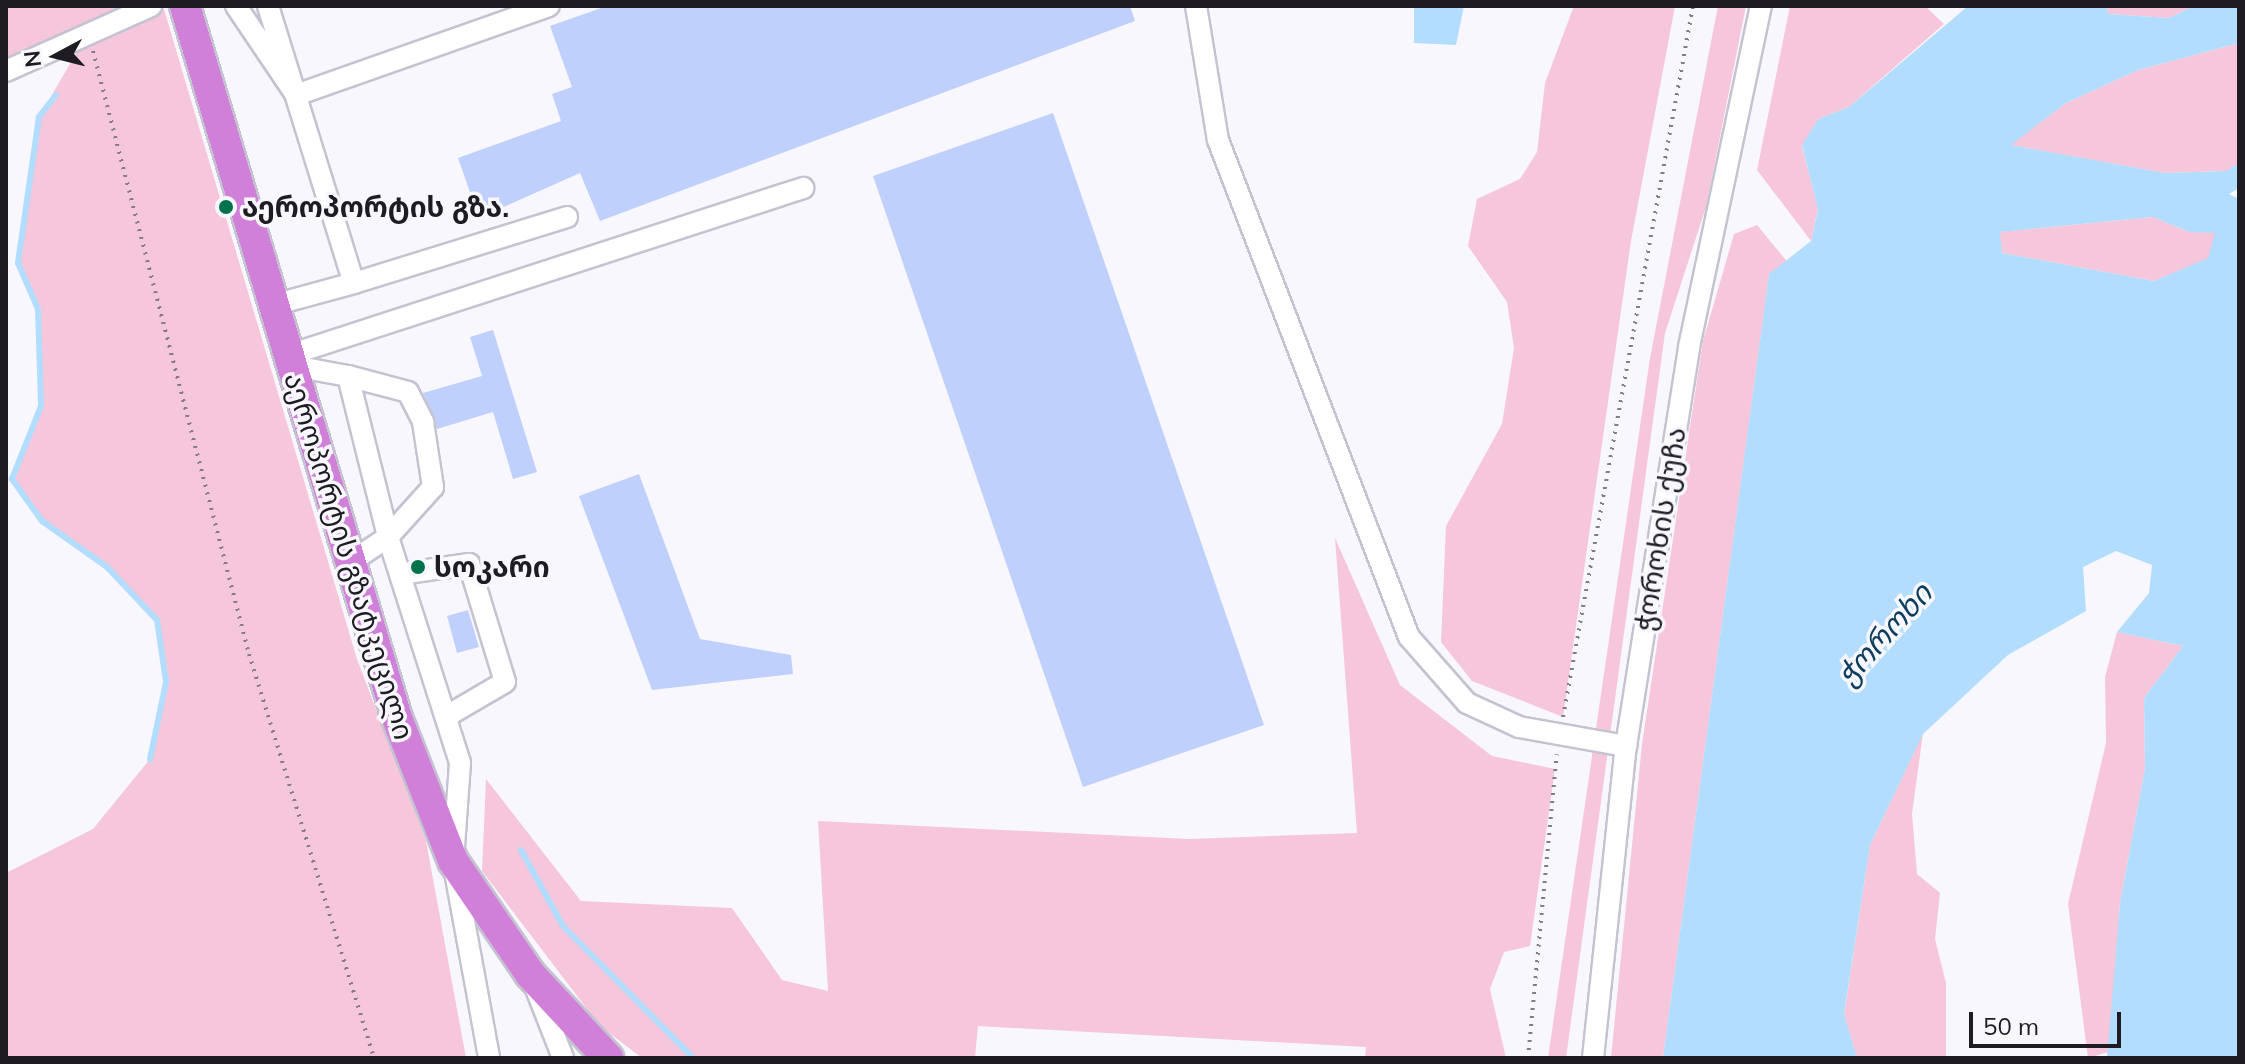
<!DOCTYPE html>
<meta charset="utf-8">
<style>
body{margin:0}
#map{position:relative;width:2245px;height:1064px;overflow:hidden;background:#f9f7fe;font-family:Mulish,"Noto Sans Georgian",sans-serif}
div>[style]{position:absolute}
.green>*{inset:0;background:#f6c6db}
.water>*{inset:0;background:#b3ddfe}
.stream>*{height:6px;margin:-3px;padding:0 3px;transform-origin:3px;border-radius:3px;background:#b3ddfe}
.building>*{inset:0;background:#c0d0fc}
.path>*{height:4px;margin-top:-2px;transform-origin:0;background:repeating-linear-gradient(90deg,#817f85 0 2px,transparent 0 8px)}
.roads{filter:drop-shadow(2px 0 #c5c2d1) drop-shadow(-2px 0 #c5c2d1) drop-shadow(0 2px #c5c2d1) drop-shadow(0 -2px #c5c2d1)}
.minor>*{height:20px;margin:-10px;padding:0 10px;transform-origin:10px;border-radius:10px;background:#fff}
.highway>*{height:30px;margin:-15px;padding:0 15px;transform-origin:15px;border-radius:15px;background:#d080d8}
.dots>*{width:22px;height:22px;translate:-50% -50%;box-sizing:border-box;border:4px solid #f9f7fe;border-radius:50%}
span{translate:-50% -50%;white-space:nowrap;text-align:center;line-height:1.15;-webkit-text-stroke:7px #f9f7fe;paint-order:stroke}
.poi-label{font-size:28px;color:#1e1c22;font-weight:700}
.left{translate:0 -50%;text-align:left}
.street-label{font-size:28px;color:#1e1c22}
.water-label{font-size:30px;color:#0d3e5e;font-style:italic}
.frame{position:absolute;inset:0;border:8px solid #1e1c22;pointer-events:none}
.north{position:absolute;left:16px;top:16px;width:80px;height:80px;-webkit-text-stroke:6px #f9f7fe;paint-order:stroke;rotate:263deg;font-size:22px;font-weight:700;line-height:32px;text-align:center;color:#1e1c22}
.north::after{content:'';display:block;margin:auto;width:28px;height:36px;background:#1e1c22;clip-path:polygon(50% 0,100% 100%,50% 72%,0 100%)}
.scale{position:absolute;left:1969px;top:1012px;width:152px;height:36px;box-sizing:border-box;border:4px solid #1e1c22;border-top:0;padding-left:10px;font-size:24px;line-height:28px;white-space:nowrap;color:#1e1c22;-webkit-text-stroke:6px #f9f7fe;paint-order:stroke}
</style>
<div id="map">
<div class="green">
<div style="clip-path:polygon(6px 6px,163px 6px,357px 659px,426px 841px,466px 1058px,6px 1058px,6px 873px,93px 829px,150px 759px,166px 682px,157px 620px,107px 567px,42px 521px,12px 479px,41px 406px,38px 309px,18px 263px,39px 117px,88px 33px,6px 71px)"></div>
<div style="clip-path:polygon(1574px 6px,1675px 6px,1631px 241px,1563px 717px,1472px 681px,1441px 642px,1446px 526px,1502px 424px,1514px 348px,1507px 302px,1468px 246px,1477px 199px,1520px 179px,1537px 152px,1545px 83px)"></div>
<div style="clip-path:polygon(1718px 6px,1746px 6px,1706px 207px,1665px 333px,1566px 1058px,1548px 1058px,1650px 358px)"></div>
<div style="clip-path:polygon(1790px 6px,1925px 6px,1944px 24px,1849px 107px,1818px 119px,1802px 146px,1818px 209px,1811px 241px,1757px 170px)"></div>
<div style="clip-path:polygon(2107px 6px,2194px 6px,2169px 18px,2108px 14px)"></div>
<div style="clip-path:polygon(2239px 43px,2239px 163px,2226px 171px,2165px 173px,2010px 145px,2066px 103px,2138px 70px)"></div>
<div style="clip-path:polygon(2153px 217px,2189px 232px,2216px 232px,2208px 259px,2154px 281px,2002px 253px,1999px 232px)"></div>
<div style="clip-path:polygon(1757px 225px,1789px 264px,1769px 275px,1663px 1058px,1611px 1058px,1642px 744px,1703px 341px,1734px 234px)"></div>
<div style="clip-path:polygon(1335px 538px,1400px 685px,1492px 756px,1555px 769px,1530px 946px,1504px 952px,1490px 989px,1506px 1058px,1365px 1058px,1366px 1047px,978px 1026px,975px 1058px,642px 1058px,600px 1026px,482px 871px,486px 779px,581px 901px,732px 908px,782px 980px,828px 991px,818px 821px,1189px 839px,1357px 833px)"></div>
<div style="clip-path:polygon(2117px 632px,2183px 646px,2144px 698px,2145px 768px,2120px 903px,2109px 1052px,2088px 1058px,2068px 904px,2106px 743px,2105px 677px)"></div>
<div style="clip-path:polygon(1923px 733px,1912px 814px,1917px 874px,1940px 893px,1935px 939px,1946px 983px,1946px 1058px,1857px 1058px,1844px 1015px,1870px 845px)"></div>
</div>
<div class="water">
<div style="clip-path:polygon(1414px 6px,1464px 6px,1456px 45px,1414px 43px)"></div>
<div style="clip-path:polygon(evenodd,1968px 6px,2107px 6px,2108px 14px,2169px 18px,2194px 6px,2239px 6px,2239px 43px,2138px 70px,2066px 103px,2011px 145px,2165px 173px,2226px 171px,2239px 163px,2239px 188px,2229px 194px,2239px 199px,2239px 1058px,2107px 1058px,2120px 903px,2145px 768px,2144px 698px,2183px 646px,2117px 632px,2149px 593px,2152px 565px,2116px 551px,2083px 567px,2086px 611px,2008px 655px,1923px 734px,1870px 845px,1844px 1014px,1857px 1058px,1663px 1058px,1769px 274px,1811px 241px,1818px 210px,1802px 145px,1818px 119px,1849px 107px,1968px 6px,2153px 217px,2189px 232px,2215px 233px,2208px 258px,2154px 281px,2002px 253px,2000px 232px,2153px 217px)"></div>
</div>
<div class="stream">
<div style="left:56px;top:95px;width:28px;rotate:128deg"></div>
<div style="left:39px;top:117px;width:148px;rotate:98.2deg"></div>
<div style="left:18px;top:263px;width:50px;rotate:66.5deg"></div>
<div style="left:38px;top:309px;width:97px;rotate:88.2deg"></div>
<div style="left:41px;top:406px;width:79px;rotate:111.7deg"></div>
<div style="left:12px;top:479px;width:52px;rotate:54.5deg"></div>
<div style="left:42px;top:521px;width:80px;rotate:35.3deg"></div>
<div style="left:107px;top:567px;width:73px;rotate:46.7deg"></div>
<div style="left:157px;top:620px;width:63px;rotate:81.7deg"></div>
<div style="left:166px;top:682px;width:79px;rotate:101.7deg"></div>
<div style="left:521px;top:850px;width:87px;rotate:61.1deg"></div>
<div style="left:563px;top:926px;width:185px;rotate:45.4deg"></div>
</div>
<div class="building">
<div style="clip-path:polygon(607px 6px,1130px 6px,1135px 21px,600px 221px,580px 173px,479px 218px,458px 158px,561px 121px,552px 94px,572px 87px,550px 26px)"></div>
<div style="clip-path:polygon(1053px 113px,1264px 725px,1083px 787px,873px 176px)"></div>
<div style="clip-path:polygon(493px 330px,537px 472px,513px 479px,493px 412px,437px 429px,423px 393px,482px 376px,470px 337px)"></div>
<div style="clip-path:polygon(639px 474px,700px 639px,791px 655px,793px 674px,652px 690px,579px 496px)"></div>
<div style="clip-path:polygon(468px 610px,479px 647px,457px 653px,447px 616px)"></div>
</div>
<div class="path">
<div style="left:93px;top:51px;width:623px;rotate:75.5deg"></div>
<div style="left:249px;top:654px;width:423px;rotate:72.8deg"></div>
<div style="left:1563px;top:717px;width:723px;rotate:-79.64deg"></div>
<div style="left:1528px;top:1058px;width:305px;rotate:-84.6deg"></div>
</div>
<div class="roads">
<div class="minor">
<div style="left:236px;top:6px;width:107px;rotate:56deg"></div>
<div style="left:296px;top:95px;width:268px;rotate:-19.4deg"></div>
<div style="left:268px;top:6px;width:290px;rotate:72.8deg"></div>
<div style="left:354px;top:283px;width:87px;rotate:164.7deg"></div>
<div style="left:1196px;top:6px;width:136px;rotate:80.7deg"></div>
<div style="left:1218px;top:140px;width:532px;rotate:68.98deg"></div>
<div style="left:1409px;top:637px;width:88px;rotate:48.7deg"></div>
<div style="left:1467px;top:703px;width:57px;rotate:24.8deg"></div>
<div style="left:1519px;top:727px;width:109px;rotate:10.1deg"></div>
<div style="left:6px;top:71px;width:159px;rotate:-24.1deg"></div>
<div style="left:354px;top:283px;width:223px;rotate:-17.2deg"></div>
<div style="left:286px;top:356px;width:544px;rotate:-18deg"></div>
<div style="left:288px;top:365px;width:61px;rotate:10.4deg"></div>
<div style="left:348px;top:376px;width:166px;rotate:76deg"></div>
<div style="left:388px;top:537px;width:237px;rotate:72.3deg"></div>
<div style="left:460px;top:763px;width:98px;rotate:94.1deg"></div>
<div style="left:453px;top:861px;width:200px;rotate:79.6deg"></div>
<div style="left:348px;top:376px;width:62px;rotate:14.9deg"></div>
<div style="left:408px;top:392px;width:34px;rotate:63deg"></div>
<div style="left:423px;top:422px;width:66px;rotate:81.3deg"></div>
<div style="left:433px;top:487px;width:67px;rotate:132deg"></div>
<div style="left:388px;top:537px;width:47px;rotate:146.3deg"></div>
<div style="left:400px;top:574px;width:70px;rotate:-8.2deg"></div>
<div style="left:469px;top:564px;width:123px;rotate:73deg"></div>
<div style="left:505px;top:682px;width:69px;rotate:149.7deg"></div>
<div style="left:536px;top:989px;width:74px;rotate:68.6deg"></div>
<div style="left:1593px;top:1058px;width:314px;rotate:-84deg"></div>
<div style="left:1626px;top:746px;width:404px;rotate:-81deg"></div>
<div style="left:1689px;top:347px;width:349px;rotate:-78.1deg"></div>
</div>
<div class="highway">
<div style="left:185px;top:6px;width:743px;rotate:73.42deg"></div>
<div style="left:397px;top:718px;width:154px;rotate:68.6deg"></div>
<div style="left:453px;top:861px;width:137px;rotate:55.7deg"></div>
<div style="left:530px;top:974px;width:115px;rotate:47.1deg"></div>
</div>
</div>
<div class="dots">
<div style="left:226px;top:207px;background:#00724c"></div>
<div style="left:418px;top:567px;background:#00724c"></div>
</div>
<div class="poi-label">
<span class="left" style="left:242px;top:207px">აეროპორტის გზა.</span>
<span class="left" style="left:434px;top:567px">სოკარი</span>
</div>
<div class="street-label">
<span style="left:1660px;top:529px;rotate:-81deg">ჭოროხის ქუჩა</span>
<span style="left:349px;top:556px;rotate:73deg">აეროპორტის გზატკეცილი</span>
</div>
<div class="water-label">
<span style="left:1884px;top:634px;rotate:-48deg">ჭოროხი</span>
</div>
<div class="frame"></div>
<div class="north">N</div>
<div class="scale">50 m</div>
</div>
